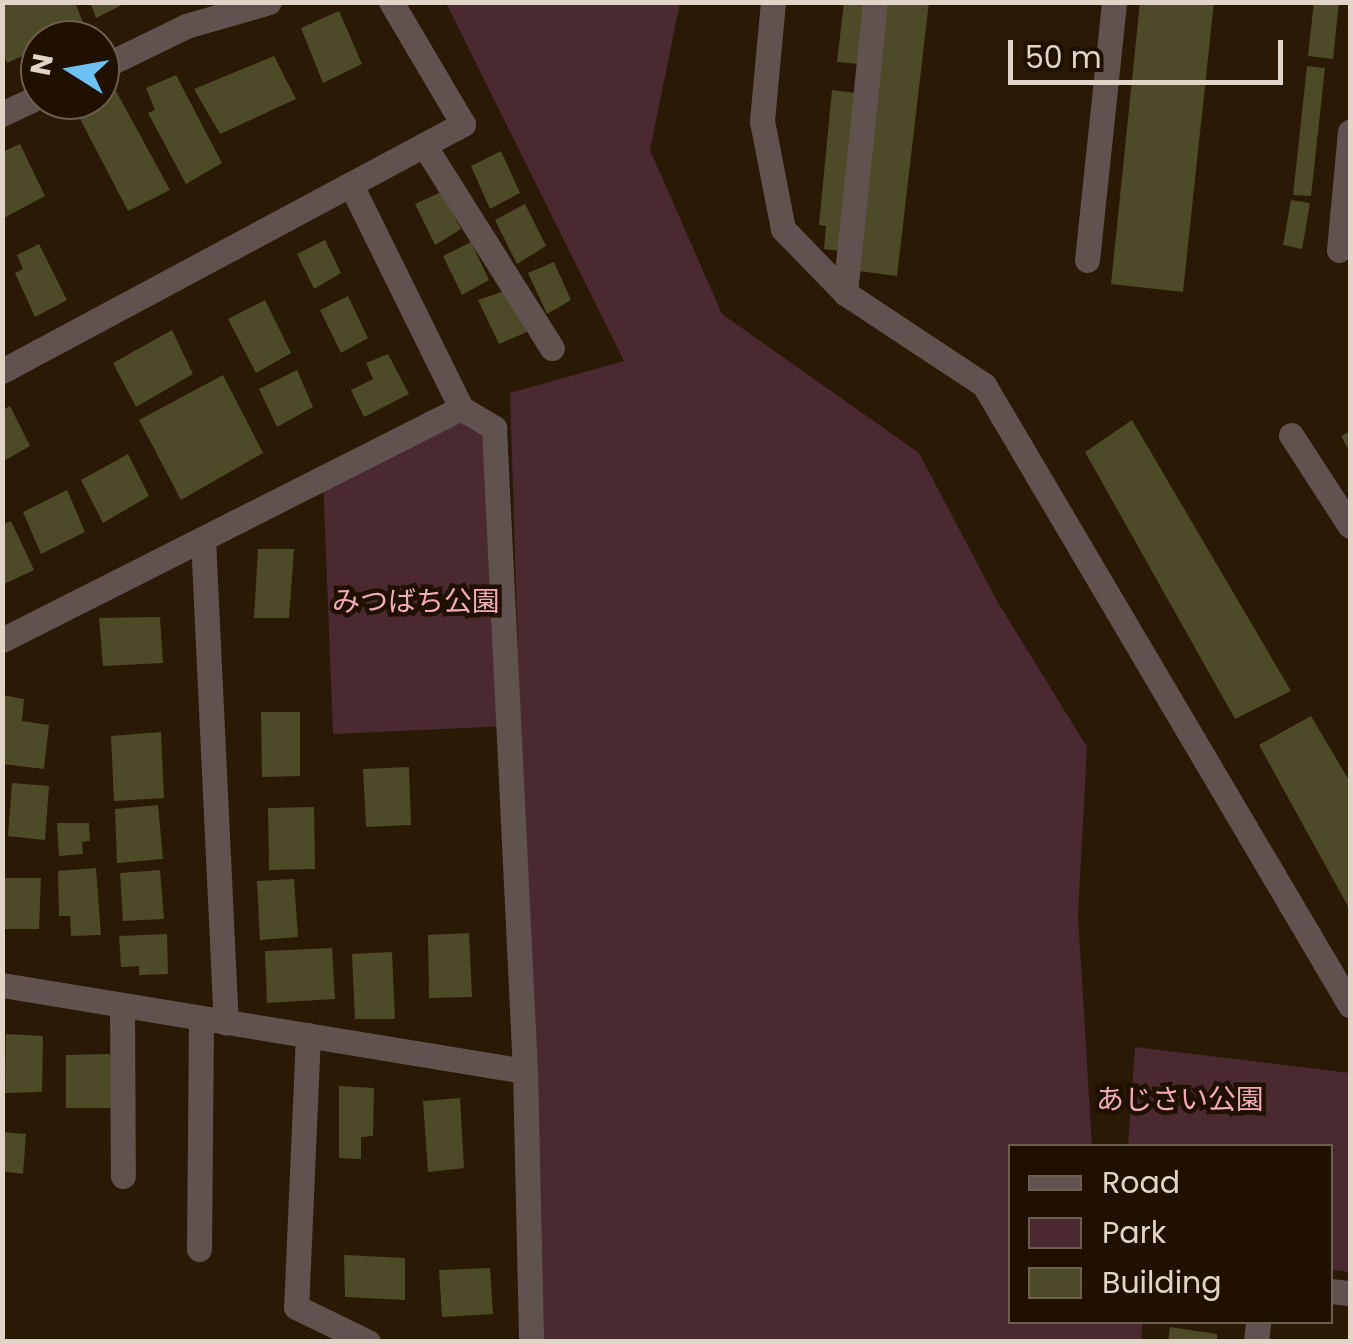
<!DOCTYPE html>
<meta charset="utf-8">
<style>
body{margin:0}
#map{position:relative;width:1353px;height:1344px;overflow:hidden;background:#2a1904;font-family:Poppins,"Noto Sans JP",sans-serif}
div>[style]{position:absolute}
.green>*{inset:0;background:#4a2930}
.building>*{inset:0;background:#4d4a27}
.minor>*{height:25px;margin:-12.5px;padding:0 12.5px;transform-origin:12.5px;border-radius:12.5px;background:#60524e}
span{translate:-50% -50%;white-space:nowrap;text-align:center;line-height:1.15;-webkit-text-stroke:9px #201000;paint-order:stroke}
.park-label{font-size:28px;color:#f1abb9}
.frame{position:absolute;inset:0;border:5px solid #e1d5c8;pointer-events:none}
.legend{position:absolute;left:1008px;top:1144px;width:325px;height:180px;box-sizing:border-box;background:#201000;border:2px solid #6d5f50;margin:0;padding:12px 18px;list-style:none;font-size:30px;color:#e1d5c8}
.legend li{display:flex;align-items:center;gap:20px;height:50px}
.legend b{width:50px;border:2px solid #6d5f50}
.north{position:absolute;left:20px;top:20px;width:100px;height:100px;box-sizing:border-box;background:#201000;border:2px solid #6d5f50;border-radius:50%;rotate:281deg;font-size:28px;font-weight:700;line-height:40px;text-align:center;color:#e1d5c8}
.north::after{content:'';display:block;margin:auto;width:35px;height:45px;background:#6ec2f3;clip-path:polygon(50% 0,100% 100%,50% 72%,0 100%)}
.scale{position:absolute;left:1008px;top:40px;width:275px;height:45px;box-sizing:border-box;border:5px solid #e1d5c8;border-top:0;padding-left:12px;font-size:30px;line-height:35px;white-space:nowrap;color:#e1d5c8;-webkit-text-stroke:8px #201000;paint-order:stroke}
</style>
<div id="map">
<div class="green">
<div style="clip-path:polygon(446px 3px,680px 3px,650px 150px,722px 314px,919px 453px,997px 601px,1087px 747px,1078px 915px,1092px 1146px,1011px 1146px,1011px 1322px,1143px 1322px,1141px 1341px,539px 1341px,510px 393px,624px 361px)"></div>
<div style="clip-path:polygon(461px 408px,494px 428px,510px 726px,333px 734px,323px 478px)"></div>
<div style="clip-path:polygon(1135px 1047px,1350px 1073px,1350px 1272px,1331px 1270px,1330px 1146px,1128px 1146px)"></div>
</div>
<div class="building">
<div style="clip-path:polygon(11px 2px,75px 2px,85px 28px,58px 40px,40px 40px,40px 48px,7px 63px,2px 50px,2px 7px)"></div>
<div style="clip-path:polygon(90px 2px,128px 2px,96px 18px)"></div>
<div style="clip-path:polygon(844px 2px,865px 2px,858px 64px,837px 62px)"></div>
<div style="clip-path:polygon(874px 2px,929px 2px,897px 276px,843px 269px)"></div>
<div style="clip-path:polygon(1140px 2px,1214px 2px,1183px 292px,1111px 284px)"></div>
<div style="clip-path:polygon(1314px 2px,1339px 2px,1333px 59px,1308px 56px)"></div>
<div style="clip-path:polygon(339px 11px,362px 64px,323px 83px,301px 28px)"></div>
<div style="clip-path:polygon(274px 56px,296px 99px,220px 134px,194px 89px)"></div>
<div style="clip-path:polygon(1307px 66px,1325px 68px,1311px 196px,1293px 195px)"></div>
<div style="clip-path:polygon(176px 75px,222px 163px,186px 184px,148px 113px,155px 110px,146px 88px)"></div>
<div style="clip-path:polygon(832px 90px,856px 93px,840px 251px,824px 249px,826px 226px,819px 225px)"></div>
<div style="clip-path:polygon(116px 91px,170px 190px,128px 211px,77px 113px)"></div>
<div style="clip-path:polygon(20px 144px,45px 196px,2px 219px,2px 152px)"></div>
<div style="clip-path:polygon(501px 151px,520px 193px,490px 209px,471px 166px)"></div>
<div style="clip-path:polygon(441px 192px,461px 229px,435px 245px,415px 204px)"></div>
<div style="clip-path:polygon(1291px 200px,1310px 203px,1302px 249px,1283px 245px)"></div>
<div style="clip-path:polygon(525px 204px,546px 246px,517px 264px,495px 220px)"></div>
<div style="clip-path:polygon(325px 240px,341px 273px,314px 289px,297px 254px)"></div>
<div style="clip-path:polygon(471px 242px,489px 280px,462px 295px,443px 256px)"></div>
<div style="clip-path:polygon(39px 244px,67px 300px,35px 317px,15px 273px,23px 269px,17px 255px)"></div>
<div style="clip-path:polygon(554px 262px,571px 300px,547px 314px,528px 273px)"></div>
<div style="clip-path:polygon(505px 291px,527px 332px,499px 344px,478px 300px)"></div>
<div style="clip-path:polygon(348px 296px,368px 338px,341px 353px,320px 310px)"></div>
<div style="clip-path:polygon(265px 300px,291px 353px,256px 373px,228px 319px)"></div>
<div style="clip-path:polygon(172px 330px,193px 374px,136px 407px,113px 363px)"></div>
<div style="clip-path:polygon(388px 354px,409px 394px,364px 417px,351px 390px,373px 379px,366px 363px)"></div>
<div style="clip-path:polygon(297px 370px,313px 407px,277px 427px,259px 389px)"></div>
<div style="clip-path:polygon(223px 375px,263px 453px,181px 500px,139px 420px)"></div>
<div style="clip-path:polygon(10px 406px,30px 446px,2px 462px,2px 410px)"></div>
<div style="clip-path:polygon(1132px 420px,1291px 691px,1235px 719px,1085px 452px)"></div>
<div style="clip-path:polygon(1350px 431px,1350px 452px,1341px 436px)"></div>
<div style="clip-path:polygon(128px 454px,149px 496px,103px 523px,81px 480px)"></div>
<div style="clip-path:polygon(67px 490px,85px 532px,41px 554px,23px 512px)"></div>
<div style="clip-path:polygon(11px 521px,34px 570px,2px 585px,2px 525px)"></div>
<div style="clip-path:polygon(258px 549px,294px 549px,289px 618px,254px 618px)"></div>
<div style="clip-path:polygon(160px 617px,163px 663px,103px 666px,99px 618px)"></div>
<div style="clip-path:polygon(2px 695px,24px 699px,22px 721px,49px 725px,44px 769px,2px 764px)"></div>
<div style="clip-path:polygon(261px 712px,300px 712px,300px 776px,262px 777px)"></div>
<div style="clip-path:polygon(1311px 716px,1350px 782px,1350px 910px,1259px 745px)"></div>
<div style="clip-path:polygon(161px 732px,164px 798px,114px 801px,111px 736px)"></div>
<div style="clip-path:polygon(409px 767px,411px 825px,366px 827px,363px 769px)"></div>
<div style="clip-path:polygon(12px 783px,49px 786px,45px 840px,8px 836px)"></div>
<div style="clip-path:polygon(158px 805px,163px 859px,117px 863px,115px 809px)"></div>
<div style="clip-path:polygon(314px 807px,315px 869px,269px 870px,268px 808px)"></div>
<div style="clip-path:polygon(57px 823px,89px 823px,90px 841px,82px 842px,83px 854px,59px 856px)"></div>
<div style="clip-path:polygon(96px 868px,101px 935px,71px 936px,70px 916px,59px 916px,58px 871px)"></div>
<div style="clip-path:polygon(160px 870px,164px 919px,123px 921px,120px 873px)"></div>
<div style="clip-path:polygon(2px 878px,41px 878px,39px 929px,2px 929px)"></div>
<div style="clip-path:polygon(294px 879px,298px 937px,260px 940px,257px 881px)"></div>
<div style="clip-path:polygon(469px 933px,472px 997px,429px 998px,428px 935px)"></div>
<div style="clip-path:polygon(167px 934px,168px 974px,139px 975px,139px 966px,121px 967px,119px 936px)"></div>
<div style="clip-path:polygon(332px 948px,335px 999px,267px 1003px,265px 951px)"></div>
<div style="clip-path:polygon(392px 952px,395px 1019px,355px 1019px,352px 954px)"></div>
<div style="clip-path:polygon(6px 1034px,43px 1036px,42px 1092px,5px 1093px)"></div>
<div style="clip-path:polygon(110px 1054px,111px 1108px,66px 1108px,66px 1055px)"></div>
<div style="clip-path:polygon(339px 1086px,374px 1088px,373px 1136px,361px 1137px,361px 1159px,339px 1158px)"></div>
<div style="clip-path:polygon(460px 1098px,464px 1168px,428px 1172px,423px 1101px)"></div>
<div style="clip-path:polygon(2px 1132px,26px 1134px,23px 1174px,2px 1171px)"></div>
<div style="clip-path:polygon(344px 1255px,405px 1258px,405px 1300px,345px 1297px)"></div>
<div style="clip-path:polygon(490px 1268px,493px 1314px,442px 1317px,439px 1270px)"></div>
<div style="clip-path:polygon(1170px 1327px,1217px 1334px,1217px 1342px,1168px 1342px)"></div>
</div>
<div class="minor">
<div style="left:773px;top:2px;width:120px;rotate:95.3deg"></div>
<div style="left:762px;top:121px;width:110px;rotate:79deg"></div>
<div style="left:783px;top:229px;width:89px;rotate:45.9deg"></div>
<div style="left:845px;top:293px;width:167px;rotate:33.5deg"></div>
<div style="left:984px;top:385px;width:720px;rotate:59.45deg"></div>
<div style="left:100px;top:68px;width:96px;rotate:-26deg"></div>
<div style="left:186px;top:26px;width:86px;rotate:-16.1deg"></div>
<div style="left:2px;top:114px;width:42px;rotate:-25.3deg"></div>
<div style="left:424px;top:145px;width:240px;rotate:57.8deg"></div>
<div style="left:351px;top:185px;width:249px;rotate:63.7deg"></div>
<div style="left:461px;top:408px;width:39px;rotate:31deg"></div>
<div style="left:494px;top:428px;width:644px;rotate:87.24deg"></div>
<div style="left:525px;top:1071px;width:271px;rotate:88.7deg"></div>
<div style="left:1339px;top:250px;width:119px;rotate:-84.7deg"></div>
<div style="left:1087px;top:260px;width:259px;rotate:-84deg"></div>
<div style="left:845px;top:293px;width:293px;rotate:-84.1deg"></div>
<div style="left:2px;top:371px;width:523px;rotate:-28.18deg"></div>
<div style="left:463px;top:124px;width:142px;rotate:-120.5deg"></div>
<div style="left:1291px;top:435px;width:108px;rotate:57deg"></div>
<div style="left:203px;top:539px;width:484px;rotate:87.3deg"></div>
<div style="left:2px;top:640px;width:514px;rotate:-26.81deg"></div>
<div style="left:2px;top:985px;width:530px;rotate:9.34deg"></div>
<div style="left:122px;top:1005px;width:171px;rotate:89.7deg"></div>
<div style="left:308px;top:1035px;width:272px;rotate:92.5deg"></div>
<div style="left:296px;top:1307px;width:80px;rotate:25.9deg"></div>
<div style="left:199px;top:1249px;width:231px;rotate:-89.5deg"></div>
<div style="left:1330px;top:1291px;width:20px;rotate:6deg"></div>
<div style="left:1256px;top:1342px;width:20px;rotate:-84deg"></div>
</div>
<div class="park-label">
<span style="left:416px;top:602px">みつばち公園</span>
<span style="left:1180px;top:1100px">あじさい公園</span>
</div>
<div class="frame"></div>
<ul class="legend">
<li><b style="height:12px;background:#60524e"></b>Road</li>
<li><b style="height:28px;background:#4a2930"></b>Park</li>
<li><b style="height:28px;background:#4d4a27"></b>Building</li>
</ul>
<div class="north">N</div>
<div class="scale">50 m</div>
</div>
